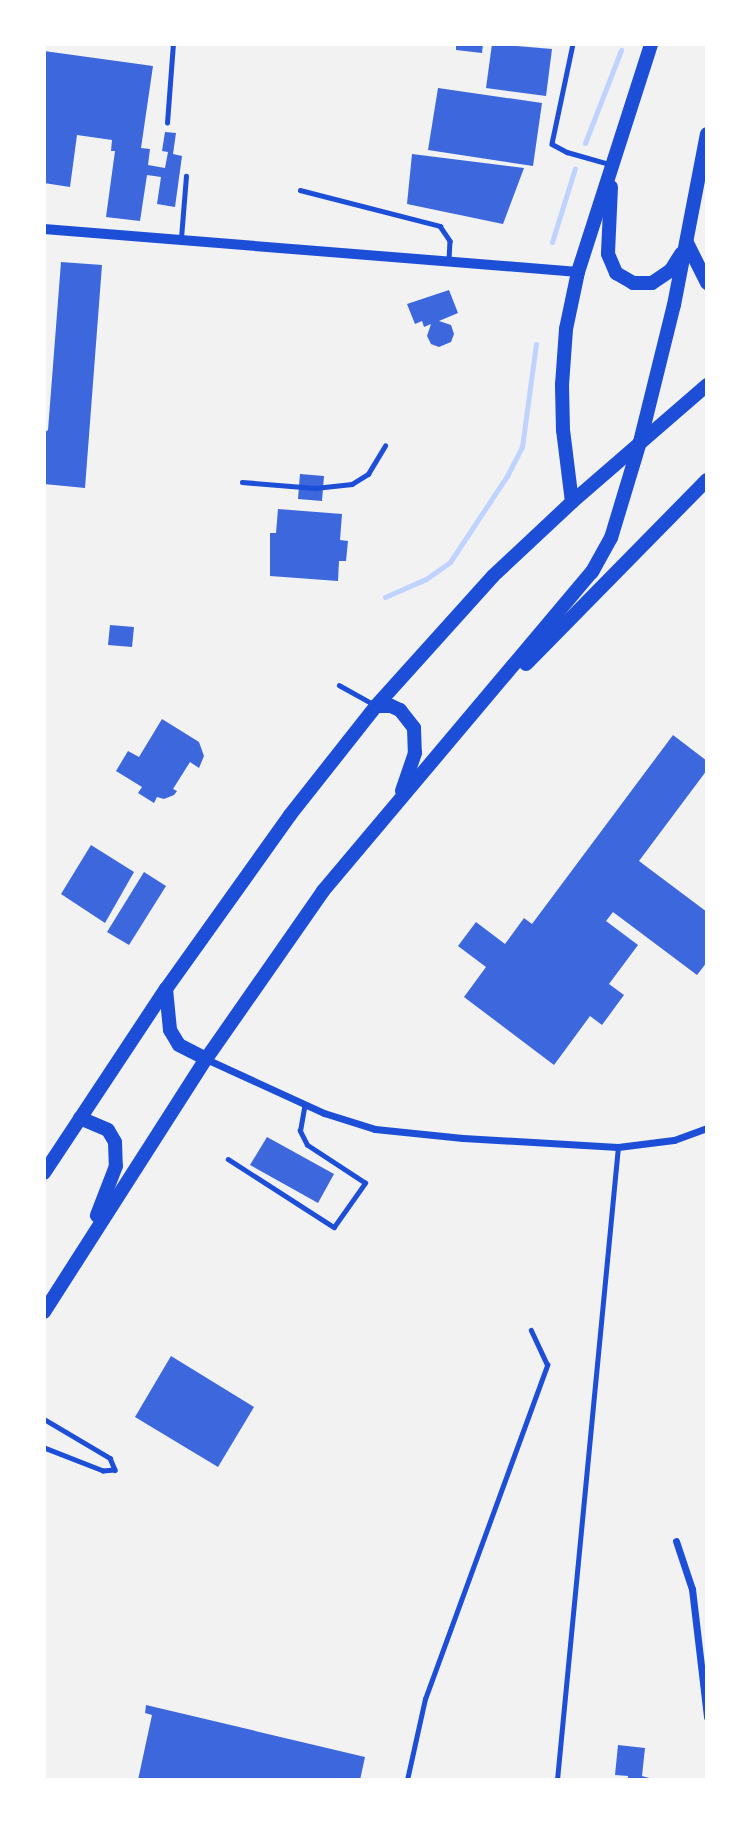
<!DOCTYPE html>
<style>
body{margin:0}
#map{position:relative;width:751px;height:1824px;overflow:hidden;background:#f2f2f2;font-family:Inter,sans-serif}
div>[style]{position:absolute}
.stream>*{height:5px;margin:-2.5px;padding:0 2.5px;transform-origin:2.5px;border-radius:2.5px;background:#bfd3fe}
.building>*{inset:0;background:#3d67dc}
.service>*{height:4.5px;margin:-2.25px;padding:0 2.25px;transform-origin:2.25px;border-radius:2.25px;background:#1d4ed8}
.minor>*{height:7px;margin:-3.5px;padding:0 3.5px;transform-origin:3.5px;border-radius:3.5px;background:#1d4ed8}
.tertiary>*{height:10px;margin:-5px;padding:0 5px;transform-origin:5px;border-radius:5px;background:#1d4ed8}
.primary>*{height:14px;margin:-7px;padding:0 7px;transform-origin:7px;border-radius:7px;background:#1d4ed8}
.trunk>*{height:14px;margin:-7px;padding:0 7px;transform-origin:7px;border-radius:7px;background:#1d4ed8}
span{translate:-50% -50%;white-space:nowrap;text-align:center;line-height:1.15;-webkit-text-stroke:5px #fff;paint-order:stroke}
.frame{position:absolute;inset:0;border:46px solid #fff;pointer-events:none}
</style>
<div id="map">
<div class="stream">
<div style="left:585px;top:143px;width:100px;rotate:-68.8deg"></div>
<div style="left:552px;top:242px;width:77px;rotate:-72.7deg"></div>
<div style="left:385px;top:597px;width:45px;rotate:-23.7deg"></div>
<div style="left:426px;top:579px;width:29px;rotate:-35deg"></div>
<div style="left:450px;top:562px;width:103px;rotate:-56.5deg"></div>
<div style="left:507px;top:476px;width:33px;rotate:-63deg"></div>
<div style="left:522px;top:447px;width:104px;rotate:-82.3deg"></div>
</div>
<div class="building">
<div style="clip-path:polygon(456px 44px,483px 44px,482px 53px,456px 50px)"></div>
<div style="clip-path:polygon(492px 44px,552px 49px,546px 96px,486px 88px)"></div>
<div style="clip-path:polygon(44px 51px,153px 66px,141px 148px,150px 149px,148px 165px,165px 168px,168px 152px,162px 151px,165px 132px,176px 133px,173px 154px,182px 156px,175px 207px,157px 204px,161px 177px,147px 175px,140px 221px,106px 217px,115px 151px,111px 151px,112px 140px,77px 135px,70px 187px,44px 183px)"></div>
<div style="clip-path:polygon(438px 88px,542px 103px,533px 166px,428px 150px)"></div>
<div style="clip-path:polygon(412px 154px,524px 168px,503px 224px,407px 204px)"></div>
<div style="clip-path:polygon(61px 262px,102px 265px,85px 488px,44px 484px,44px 433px,48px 430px)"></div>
<div style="clip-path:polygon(449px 290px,458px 313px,439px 321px,451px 325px,454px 334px,451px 342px,439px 347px,431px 344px,427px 336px,431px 324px,424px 327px,422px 321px,415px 324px,407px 304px)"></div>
<div style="clip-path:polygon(300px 474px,324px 476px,322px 501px,298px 499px)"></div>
<div style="clip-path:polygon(278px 509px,342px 514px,340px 540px,348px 541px,346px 561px,339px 561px,338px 581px,270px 576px,270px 533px,276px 533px)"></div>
<div style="clip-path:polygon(110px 625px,134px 627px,132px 647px,108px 645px)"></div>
<div style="clip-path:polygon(162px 719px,199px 742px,204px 756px,199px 768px,190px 762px,173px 789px,177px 791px,174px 795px,164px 799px,157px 797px,154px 803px,138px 793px,142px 787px,116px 771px,128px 751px,139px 757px)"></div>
<div style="clip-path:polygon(673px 735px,707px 761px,707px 770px,639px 861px,707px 912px,707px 962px,697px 975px,613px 912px,606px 921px,638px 945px,609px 984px,624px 995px,602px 1025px,590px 1016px,554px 1065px,464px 997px,486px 967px,458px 946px,476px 922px,505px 944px,524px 918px,532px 924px)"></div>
<div style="clip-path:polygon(91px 845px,134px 872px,105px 923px,61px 894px)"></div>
<div style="clip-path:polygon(144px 872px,166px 886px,129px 945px,107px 932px)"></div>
<div style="clip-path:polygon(267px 1137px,334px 1174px,318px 1203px,250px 1165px)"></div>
<div style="clip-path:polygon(171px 1356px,254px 1407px,218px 1467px,135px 1417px)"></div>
<div style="clip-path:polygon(146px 1705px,365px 1757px,360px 1780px,138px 1780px,152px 1715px,145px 1713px)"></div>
<div style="clip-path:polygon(618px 1745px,645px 1748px,642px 1776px,657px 1780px,628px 1780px,628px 1776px,615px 1775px)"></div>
</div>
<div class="service">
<div style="left:573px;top:44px;width:102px;rotate:101.9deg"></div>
<div style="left:552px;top:144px;width:17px;rotate:28deg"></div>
<div style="left:567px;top:152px;width:44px;rotate:15.9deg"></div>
<div style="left:167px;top:123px;width:79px;rotate:-85.7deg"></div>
<div style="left:300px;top:190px;width:145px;rotate:14.4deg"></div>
<div style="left:440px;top:226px;width:18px;rotate:56deg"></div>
<div style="left:450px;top:241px;width:19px;rotate:93deg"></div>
<div style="left:181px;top:238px;width:62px;rotate:-85.4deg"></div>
<div style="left:242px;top:482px;width:73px;rotate:4.7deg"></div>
<div style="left:315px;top:488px;width:37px;rotate:-6deg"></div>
<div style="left:352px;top:484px;width:19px;rotate:-32deg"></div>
<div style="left:368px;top:474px;width:33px;rotate:-59deg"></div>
<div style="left:339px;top:685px;width:41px;rotate:29.1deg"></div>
<div style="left:228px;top:1159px;width:126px;rotate:32.7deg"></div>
<div style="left:334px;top:1227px;width:54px;rotate:-54.8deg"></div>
<div style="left:365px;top:1183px;width:69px;rotate:-146.8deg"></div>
<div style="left:307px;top:1145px;width:16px;rotate:-117deg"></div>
<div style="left:300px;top:1131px;width:27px;rotate:-80deg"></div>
<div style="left:44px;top:1419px;width:77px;rotate:30.6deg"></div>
<div style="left:110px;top:1458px;width:13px;rotate:67deg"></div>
<div style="left:115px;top:1470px;width:12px;rotate:175deg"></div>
<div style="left:103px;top:1471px;width:63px;rotate:-158.7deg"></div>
<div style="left:407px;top:1780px;width:83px;rotate:-77.5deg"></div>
<div style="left:425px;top:1699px;width:356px;rotate:-69.9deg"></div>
<div style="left:547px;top:1365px;width:38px;rotate:-115deg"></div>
<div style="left:557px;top:1780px;width:636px;rotate:-84.5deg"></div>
</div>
<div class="minor">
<div style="left:206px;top:1059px;width:130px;rotate:24.6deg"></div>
<div style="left:324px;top:1113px;width:53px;rotate:17.4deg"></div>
<div style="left:375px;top:1129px;width:88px;rotate:5.8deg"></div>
<div style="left:463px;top:1138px;width:155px;rotate:3.3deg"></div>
<div style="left:618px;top:1147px;width:56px;rotate:-7.1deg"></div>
<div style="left:674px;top:1140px;width:35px;rotate:-20deg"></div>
<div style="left:676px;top:1541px;width:51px;rotate:71.6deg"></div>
<div style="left:692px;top:1589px;width:129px;rotate:83.3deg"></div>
</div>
<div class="tertiary">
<div style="left:44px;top:229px;width:536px;rotate:4.6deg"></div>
</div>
<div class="primary">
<div style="left:611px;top:187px;width:67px;rotate:92.6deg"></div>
<div style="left:608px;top:254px;width:21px;rotate:67deg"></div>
<div style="left:616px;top:273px;width:20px;rotate:30deg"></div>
<div style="left:633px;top:283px;width:19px"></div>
<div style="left:652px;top:283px;width:23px;rotate:-34deg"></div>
<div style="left:671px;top:270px;width:19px;rotate:-58deg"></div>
<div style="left:640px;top:442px;width:141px;rotate:-76.1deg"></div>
<div style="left:674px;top:305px;width:174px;rotate:-79.1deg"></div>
<div style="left:572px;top:502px;width:73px;rotate:-97.1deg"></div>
<div style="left:563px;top:430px;width:45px;rotate:-91.3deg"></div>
<div style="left:562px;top:385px;width:56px;rotate:-85.9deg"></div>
<div style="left:566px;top:329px;width:58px;rotate:-78.1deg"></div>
<div style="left:578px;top:272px;width:239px;rotate:-72.2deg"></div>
</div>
<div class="trunk">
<div style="left:687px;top:243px;width:45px;rotate:63.4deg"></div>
<div style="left:526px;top:664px;width:258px;rotate:-45.5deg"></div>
<div style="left:376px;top:706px;width:15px"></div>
<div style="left:391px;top:706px;width:10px;rotate:24deg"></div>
<div style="left:400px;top:710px;width:23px;rotate:52deg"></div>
<div style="left:414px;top:728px;width:25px;rotate:88deg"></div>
<div style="left:415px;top:753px;width:40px;rotate:108.9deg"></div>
<div style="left:166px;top:989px;width:41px;rotate:84.4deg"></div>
<div style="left:170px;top:1030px;width:17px;rotate:59deg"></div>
<div style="left:179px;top:1045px;width:30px;rotate:27deg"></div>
<div style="left:80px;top:1118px;width:30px;rotate:23deg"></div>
<div style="left:108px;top:1130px;width:14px;rotate:60deg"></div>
<div style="left:115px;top:1142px;width:24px;rotate:88deg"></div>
<div style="left:116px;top:1166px;width:53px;rotate:111.2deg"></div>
<div style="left:44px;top:1173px;width:221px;rotate:-56.5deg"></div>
<div style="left:166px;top:989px;width:214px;rotate:-54.5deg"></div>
<div style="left:290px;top:815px;width:139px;rotate:-51.7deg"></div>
<div style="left:376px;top:706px;width:175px;rotate:-48deg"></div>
<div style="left:493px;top:576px;width:108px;rotate:-43.1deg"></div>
<div style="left:572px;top:502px;width:179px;rotate:-40.9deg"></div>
<div style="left:44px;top:1312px;width:300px;rotate:-57.4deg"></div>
<div style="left:206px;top:1059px;width:205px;rotate:-55.1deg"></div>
<div style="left:323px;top:891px;width:417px;rotate:-49.9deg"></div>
<div style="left:592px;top:572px;width:39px;rotate:-61deg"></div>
<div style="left:611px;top:538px;width:100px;rotate:-73.2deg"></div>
</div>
<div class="frame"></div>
</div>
